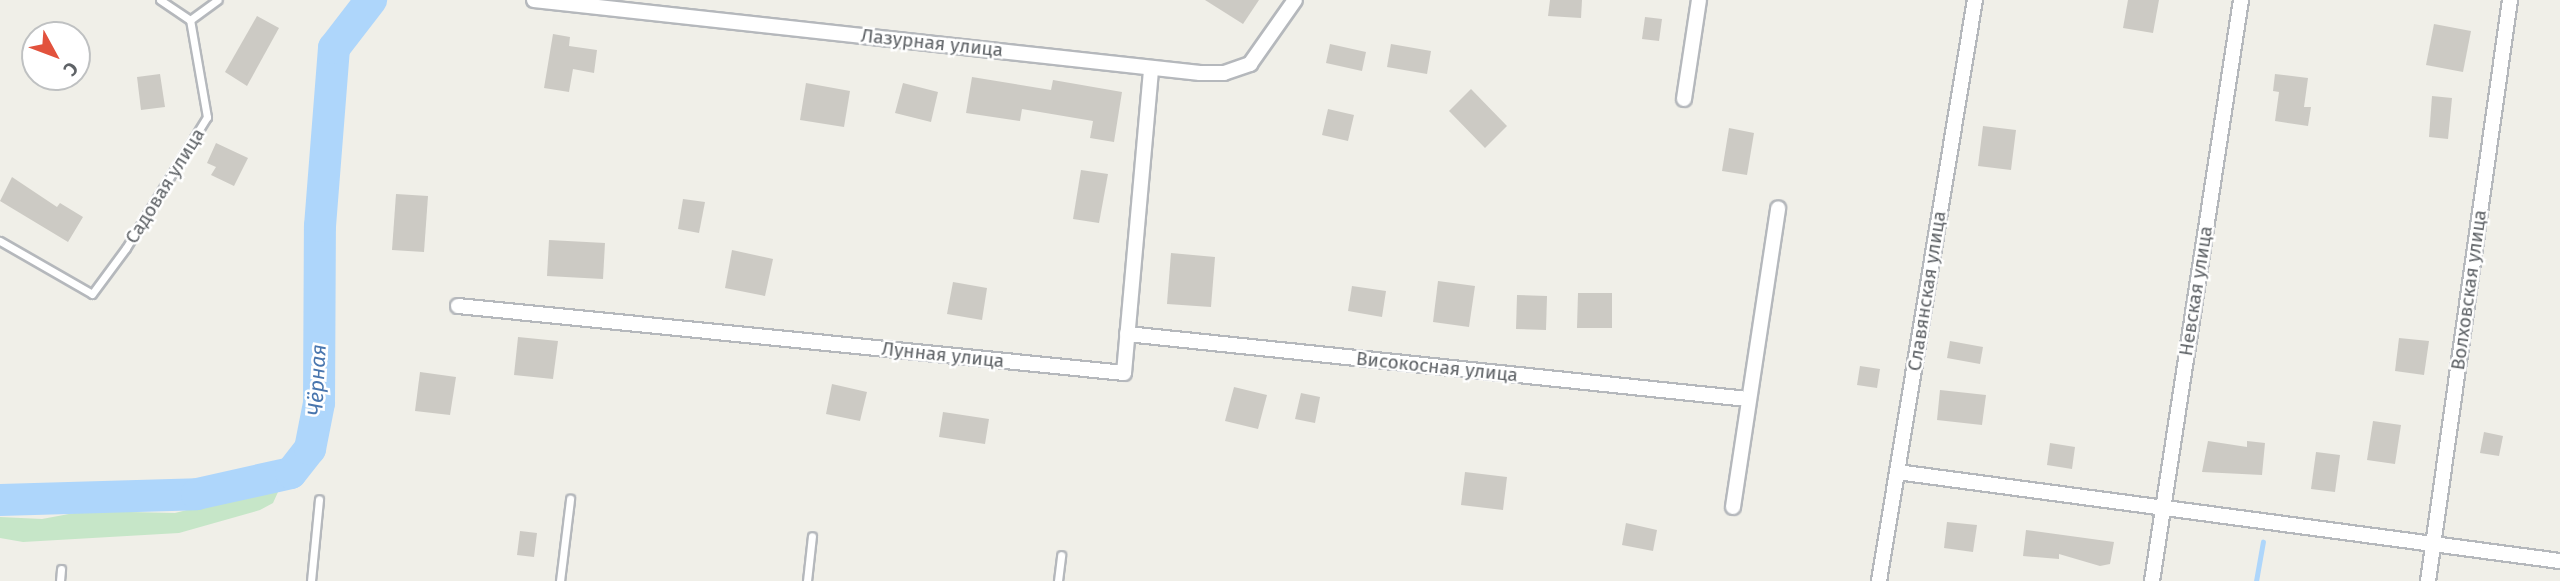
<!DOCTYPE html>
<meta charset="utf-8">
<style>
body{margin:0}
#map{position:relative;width:2560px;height:581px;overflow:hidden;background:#f0efe8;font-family:"Fira Sans",sans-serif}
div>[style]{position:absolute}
.green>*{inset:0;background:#c6e6c8}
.stream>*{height:5px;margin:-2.5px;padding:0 2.5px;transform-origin:2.5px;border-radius:2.5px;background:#aed6fb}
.river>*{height:32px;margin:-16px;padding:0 16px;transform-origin:16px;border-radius:16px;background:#aed6fb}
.building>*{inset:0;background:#cccac4}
.roads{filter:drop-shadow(2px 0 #b5b8bc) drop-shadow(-2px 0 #b5b8bc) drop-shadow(0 2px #b5b8bc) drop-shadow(0 -2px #b5b8bc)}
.service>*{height:7px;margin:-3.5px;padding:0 3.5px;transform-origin:3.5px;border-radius:3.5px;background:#fff}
.minor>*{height:14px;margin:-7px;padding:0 7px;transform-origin:7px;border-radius:7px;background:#fff}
span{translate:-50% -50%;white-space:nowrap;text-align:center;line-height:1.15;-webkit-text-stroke:5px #fff;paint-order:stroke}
.street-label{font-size:19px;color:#5f6367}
.water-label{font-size:21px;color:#4976ae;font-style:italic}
.north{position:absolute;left:21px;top:21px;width:70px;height:70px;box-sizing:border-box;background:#fff;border:2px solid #bfc1c2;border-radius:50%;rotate:131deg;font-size:19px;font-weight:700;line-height:28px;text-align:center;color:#5f6367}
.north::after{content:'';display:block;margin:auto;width:24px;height:32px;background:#e2523d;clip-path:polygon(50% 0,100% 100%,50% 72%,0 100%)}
</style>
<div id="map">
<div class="green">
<div style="clip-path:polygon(263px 491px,278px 492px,273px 503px,260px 510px,179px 533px,23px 542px,0 538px,0 517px,42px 519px,85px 511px,175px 513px)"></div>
</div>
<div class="stream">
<div style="left:2256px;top:581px;width:40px;rotate:-80deg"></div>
</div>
<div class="river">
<div style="left:0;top:500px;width:197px;rotate:-1.7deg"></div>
<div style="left:197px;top:494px;width:96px;rotate:-12.6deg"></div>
<div style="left:291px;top:473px;width:31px;rotate:-52deg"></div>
<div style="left:310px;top:449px;width:47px;rotate:-78.9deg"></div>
<div style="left:319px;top:403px;width:177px;rotate:-89.7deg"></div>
<div style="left:320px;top:226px;width:179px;rotate:-85.5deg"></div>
<div style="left:334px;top:48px;width:61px;rotate:-52.4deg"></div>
</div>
<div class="building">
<div style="clip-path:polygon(1205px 0,1259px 0,1243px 24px)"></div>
<div style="clip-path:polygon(1550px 0,1582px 0,1581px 18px,1548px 16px)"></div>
<div style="clip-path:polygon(2128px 0,2159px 0,2153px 33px,2123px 28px)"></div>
<div style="clip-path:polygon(257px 16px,279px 28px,247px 86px,225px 72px)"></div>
<div style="clip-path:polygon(1645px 17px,1662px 19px,1659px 41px,1642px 39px)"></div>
<div style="clip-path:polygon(2434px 24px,2471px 31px,2463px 72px,2426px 65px)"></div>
<div style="clip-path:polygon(553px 34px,570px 37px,569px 46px,597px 50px,594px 73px,573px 69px,569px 92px,544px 88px)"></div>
<div style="clip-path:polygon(1330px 44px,1366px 52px,1362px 71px,1326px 63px)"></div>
<div style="clip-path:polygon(1391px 44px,1431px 51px,1427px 74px,1387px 67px)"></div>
<div style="clip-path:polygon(160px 74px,165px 107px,141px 110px,137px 77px)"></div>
<div style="clip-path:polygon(2275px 74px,2308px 78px,2304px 107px,2311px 107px,2308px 126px,2275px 121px,2279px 92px,2273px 91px)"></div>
<div style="clip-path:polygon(972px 77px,1051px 90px,1053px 80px,1122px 92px,1114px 142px,1090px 138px,1093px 121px,1022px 109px,1020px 121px,966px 113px)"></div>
<div style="clip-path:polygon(806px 83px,850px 91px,844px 127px,800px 120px)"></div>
<div style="clip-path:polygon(903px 83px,938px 92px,931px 122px,895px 113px)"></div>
<div style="clip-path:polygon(1471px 89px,1507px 126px,1485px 148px,1449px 111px)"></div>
<div style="clip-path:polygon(2432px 96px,2452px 98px,2448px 139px,2429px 137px)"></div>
<div style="clip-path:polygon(1328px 109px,1354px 115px,1348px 141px,1322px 135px)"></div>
<div style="clip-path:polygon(1983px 126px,2016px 130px,2011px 170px,1978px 166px)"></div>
<div style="clip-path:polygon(1729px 128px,1754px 133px,1747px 175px,1722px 171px)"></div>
<div style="clip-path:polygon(216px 143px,248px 158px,234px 186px,211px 175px,216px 167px,207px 163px)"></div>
<div style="clip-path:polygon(1081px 170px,1108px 174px,1099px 223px,1073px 219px)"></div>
<div style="clip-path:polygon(12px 177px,57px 207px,60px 203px,83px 217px,68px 242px,0 201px)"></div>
<div style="clip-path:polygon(396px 194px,428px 196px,424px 252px,392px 250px)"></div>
<div style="clip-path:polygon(683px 199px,705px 202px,699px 233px,678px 229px)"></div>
<div style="clip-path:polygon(549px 240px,605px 243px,603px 279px,547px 276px)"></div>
<div style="clip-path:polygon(732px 250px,773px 259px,765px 296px,725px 288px)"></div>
<div style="clip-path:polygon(1171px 253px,1215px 257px,1211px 307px,1167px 304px)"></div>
<div style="clip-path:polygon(1438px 281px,1475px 286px,1469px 327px,1433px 322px)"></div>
<div style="clip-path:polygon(953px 282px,987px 288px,982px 320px,947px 314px)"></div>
<div style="clip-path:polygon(1352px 286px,1386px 291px,1382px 317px,1348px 311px)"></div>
<div style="clip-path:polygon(1578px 293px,1612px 293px,1612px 328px,1577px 328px)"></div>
<div style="clip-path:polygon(1517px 295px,1547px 296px,1546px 330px,1516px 329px)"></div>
<div style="clip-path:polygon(518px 337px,558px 341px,553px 379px,514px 375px)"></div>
<div style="clip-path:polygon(2399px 338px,2429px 341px,2424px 375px,2395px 371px)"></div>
<div style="clip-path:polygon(1950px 341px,1983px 347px,1980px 364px,1947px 358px)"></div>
<div style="clip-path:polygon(1860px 366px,1880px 369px,1877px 388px,1857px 385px)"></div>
<div style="clip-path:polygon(420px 372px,456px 377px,450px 415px,415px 411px)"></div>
<div style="clip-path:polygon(832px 384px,867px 392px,860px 421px,826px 414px)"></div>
<div style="clip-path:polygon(1234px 387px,1267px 395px,1258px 429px,1225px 421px)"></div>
<div style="clip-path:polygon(1940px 390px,1986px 395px,1982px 425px,1937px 420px)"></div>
<div style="clip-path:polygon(1301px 393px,1320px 397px,1315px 423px,1295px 419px)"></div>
<div style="clip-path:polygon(943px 412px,989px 419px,985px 444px,939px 437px)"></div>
<div style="clip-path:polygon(2373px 421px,2401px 425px,2395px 464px,2367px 460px)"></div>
<div style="clip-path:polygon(2484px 432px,2503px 436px,2499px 456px,2480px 453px)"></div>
<div style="clip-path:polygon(2208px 441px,2247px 447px,2247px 441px,2265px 443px,2262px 475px,2202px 472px)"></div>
<div style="clip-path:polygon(2050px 443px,2075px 447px,2072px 469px,2047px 465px)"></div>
<div style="clip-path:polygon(2316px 452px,2340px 455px,2335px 492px,2311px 489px)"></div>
<div style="clip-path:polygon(1465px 472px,1507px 477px,1503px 510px,1461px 505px)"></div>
<div style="clip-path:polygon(1947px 522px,1977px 525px,1973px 552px,1944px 548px)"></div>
<div style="clip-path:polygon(1626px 523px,1657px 530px,1653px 551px,1622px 545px)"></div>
<div style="clip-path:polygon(2026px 530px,2114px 542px,2110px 564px,2100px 566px,2059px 554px,2059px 559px,2023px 556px)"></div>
<div style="clip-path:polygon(520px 531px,537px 533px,534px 557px,517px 555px)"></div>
</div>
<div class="roads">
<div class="service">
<div style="left:190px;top:20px;width:34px;rotate:-36deg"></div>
<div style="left:0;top:241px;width:106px;rotate:29.9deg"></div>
<div style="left:92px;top:294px;width:57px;rotate:-53.5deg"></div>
<div style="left:126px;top:248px;width:154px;rotate:-58.3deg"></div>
<div style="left:207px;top:117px;width:98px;rotate:-99.9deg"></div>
<div style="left:190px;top:20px;width:36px;rotate:-146deg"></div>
<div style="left:60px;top:581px;width:12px;rotate:-85deg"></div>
<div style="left:311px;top:581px;width:82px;rotate:-84.4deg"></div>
<div style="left:560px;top:581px;width:83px;rotate:-83deg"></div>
<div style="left:807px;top:581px;width:45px;rotate:-83.7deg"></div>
<div style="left:1058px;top:581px;width:26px;rotate:-83deg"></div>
</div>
<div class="minor">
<div style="left:534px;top:0;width:670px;rotate:6.26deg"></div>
<div style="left:1200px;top:73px;width:24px"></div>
<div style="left:1224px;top:73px;width:28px;rotate:-19deg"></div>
<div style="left:1250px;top:64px;width:78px;rotate:-54.9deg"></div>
<div style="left:1684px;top:99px;width:100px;rotate:-81.4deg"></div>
<div style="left:458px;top:306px;width:669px;rotate:5.74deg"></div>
<div style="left:1124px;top:373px;width:305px;rotate:-84.9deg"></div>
<div style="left:1127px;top:334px;width:623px;rotate:5.98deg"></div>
<div style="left:1897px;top:472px;width:669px;rotate:7.65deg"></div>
<div style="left:1733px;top:507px;width:302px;rotate:-81.4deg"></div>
<div style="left:1879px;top:581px;width:589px;rotate:-80.62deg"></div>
<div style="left:2152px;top:581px;width:588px;rotate:-81.29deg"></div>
<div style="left:2428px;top:581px;width:587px;rotate:-81.97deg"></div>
</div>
</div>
<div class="street-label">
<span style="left:932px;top:43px;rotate:6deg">Лазурная улица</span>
<span style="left:165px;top:186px;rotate:-58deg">Садовая улица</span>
<span style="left:2469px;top:290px;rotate:-82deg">Волховская улица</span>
<span style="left:1927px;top:291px;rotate:-81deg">Славянская улица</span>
<span style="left:2196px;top:291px;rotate:-81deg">Невская улица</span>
<span style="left:943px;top:355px;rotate:6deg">Лунная улица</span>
<span style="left:1437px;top:367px;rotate:6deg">Високосная улица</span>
</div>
<div class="water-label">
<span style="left:317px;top:380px;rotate:-87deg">Чёрная</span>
</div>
<div class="north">С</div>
</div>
